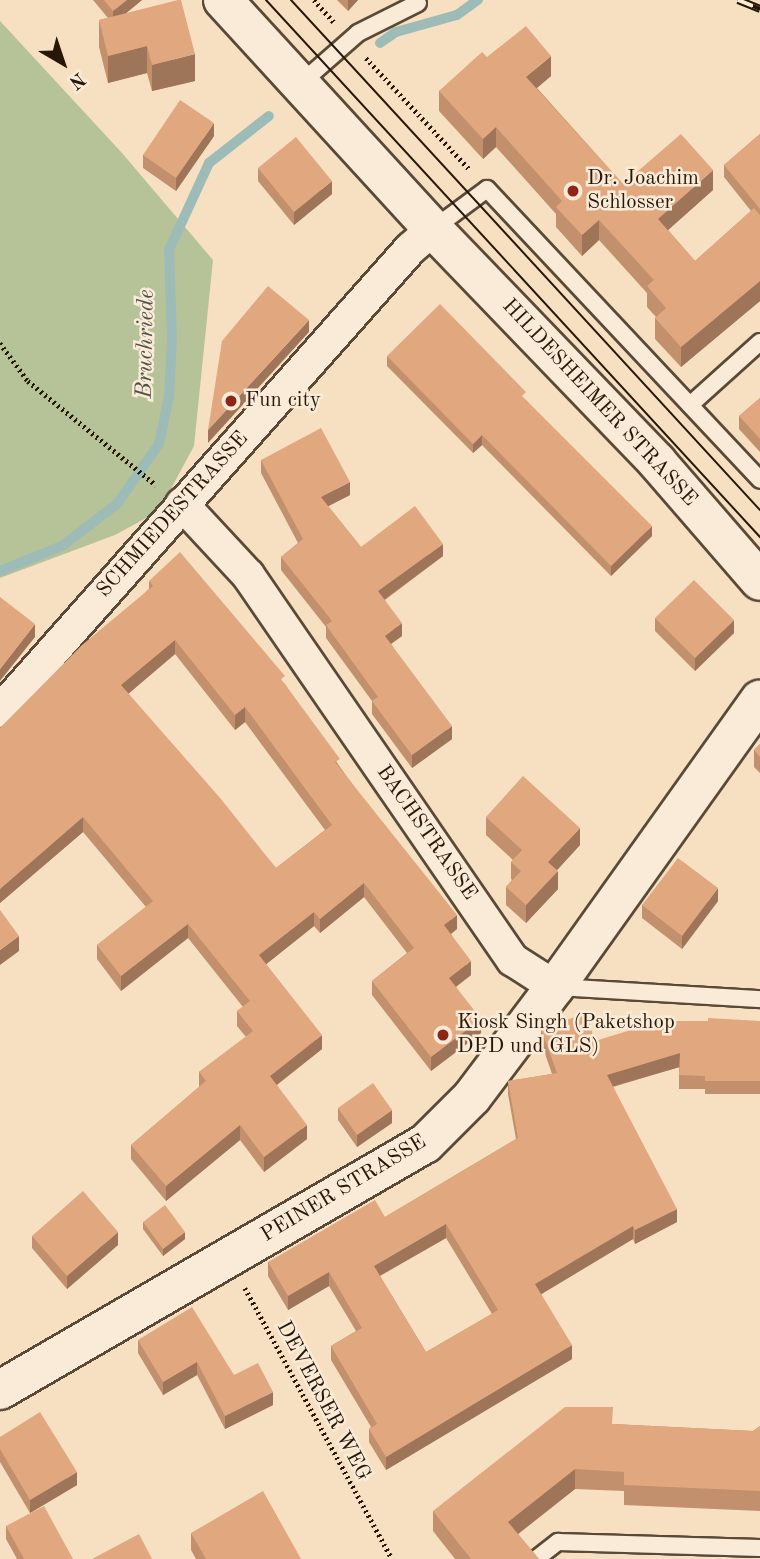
<!DOCTYPE html>
<style>
body{margin:0}
#map{position:relative;width:760px;height:1559px;overflow:hidden;background:#f6e0c1;font-family:"Old Standard TT",serif}
div>[style]{position:absolute}
.green>*{inset:0;background:#b6c398}
.stream>*{height:10px;margin:-5px;padding:0 5px;transform-origin:5px;border-radius:5px;background:#9dbcb7}
.path>*{height:4.5px;margin-top:-2.25px;transform-origin:0;background:repeating-linear-gradient(90deg,#261707 0 2px,transparent 0 5.5px)}
.roads{filter:drop-shadow(2px 0 #5a4936) drop-shadow(-2px 0 #5a4936) drop-shadow(0 2px #5a4936) drop-shadow(0 -2px #5a4936)}
.service>*{height:16px;margin:-8px;padding:0 8px;transform-origin:8px;border-radius:8px;background:#f9ebd7}
.minor>*{height:32px;margin:-16px;padding:0 16px;transform-origin:16px;border-radius:16px;background:#f9ebd7}
.tertiary>*{height:38px;margin:-19px;padding:0 19px;transform-origin:19px;border-radius:19px;background:#f9ebd7}
.tram>*{height:2px;margin:-1px;padding:0 1px;transform-origin:1px;border-radius:1px;background:#261707}
.rail>*{height:8px;margin-top:-4px;transform-origin:0;background:repeating-linear-gradient(90deg,#f9ebd7 0 16px,#261707 0 32px);box-sizing:border-box;border-block:2px solid #261707}
.wall>*{inset:0;background:#c2906c}
.shaded-wall>*{inset:0;background:#9e7558}
.building>*{inset:0;background:#e1a77e}
.dots>*{width:19px;height:19px;translate:-50% -50%;box-sizing:border-box;border:4px solid #f9ebd7;border-radius:50%}
span{translate:-50% -50%;white-space:nowrap;text-align:center;line-height:1.15;-webkit-text-stroke:5px #f9ebd7;paint-order:stroke}
.poi-label{font-size:21px;color:#261707}
.left{translate:0 -50%;text-align:left}
.street-label{font-size:21px;color:#261707}
.water-label{font-size:23px;color:#505145;font-style:italic}
.north{position:absolute;left:28px;top:28px;width:70px;height:70px;-webkit-text-stroke:5px #f9ebd7;paint-order:stroke;rotate:141deg;font-size:19px;font-weight:700;line-height:28px;text-align:center;color:#261707}
.north::after{content:'';display:block;margin:auto;width:24px;height:32px;background:#261707;clip-path:polygon(50% 0,100% 100%,50% 72%,0 100%)}
</style>
<div id="map">
<div class="green">
<div style="clip-path:polygon(0 21px,122px 153px,213px 260px,194px 446px,159px 511px,115px 535px,0 578px)"></div>
</div>
<div class="stream">
<div style="left:380px;top:43px;width:19px;rotate:-35deg"></div>
<div style="left:396px;top:32px;width:63px;rotate:-15.6deg"></div>
<div style="left:457px;top:15px;width:26px;rotate:-36deg"></div>
<div style="left:0;top:571px;width:67px;rotate:-22deg"></div>
<div style="left:62px;top:546px;width:69px;rotate:-37.4deg"></div>
<div style="left:117px;top:504px;width:73px;rotate:-55deg"></div>
<div style="left:159px;top:444px;width:49px;rotate:-78.2deg"></div>
<div style="left:169px;top:396px;width:57px;rotate:-87deg"></div>
<div style="left:172px;top:339px;width:89px;rotate:-91.9deg"></div>
<div style="left:169px;top:250px;width:96px;rotate:-65.3deg"></div>
<div style="left:209px;top:163px;width:76px;rotate:-38.1deg"></div>
</div>
<div class="path">
<div style="left:314px;top:0;width:31px;rotate:48deg"></div>
<div style="left:366px;top:58px;width:153px;rotate:47.1deg"></div>
<div style="left:0;top:343px;width:47px;rotate:53.6deg"></div>
<div style="left:28px;top:381px;width:165px;rotate:39.1deg"></div>
<div style="left:245px;top:1288px;width:308px;rotate:61.5deg"></div>
</div>
<div class="roads">
<div class="service">
<div style="left:300px;top:84px;width:77px;rotate:-41.3deg"></div>
<div style="left:358px;top:33px;width:67px;rotate:-26.6deg"></div>
<div style="left:433px;top:229px;width:67px;rotate:-36.5deg"></div>
<div style="left:487px;top:189px;width:399px;rotate:46.8deg"></div>
<div style="left:690px;top:405px;width:94px;rotate:-42deg"></div>
<div style="left:557px;top:987px;width:203px;rotate:3.4deg"></div>
<div style="left:536px;top:1559px;width:28px;rotate:-38deg"></div>
<div style="left:558px;top:1542px;width:202px;rotate:1.7deg"></div>
</div>
<div class="minor">
<div style="left:182px;top:504px;width:97px;rotate:47.1deg"></div>
<div style="left:248px;top:575px;width:467px;rotate:55.5deg"></div>
<div style="left:513px;top:960px;width:50px;rotate:32.7deg"></div>
<div style="left:0;top:711px;width:618px;rotate:-48.41deg"></div>
<div style="left:410px;top:249px;width:30px;rotate:-41deg"></div>
</div>
<div class="tertiary">
<div style="left:223px;top:0;width:311px;rotate:47.5deg"></div>
<div style="left:433px;top:229px;width:323px;rotate:46.1deg"></div>
<div style="left:657px;top:462px;width:157px;rotate:49.1deg"></div>
<div style="left:0;top:1390px;width:491px;rotate:-30.1deg"></div>
<div style="left:425px;top:1144px;width:66px;rotate:-45deg"></div>
<div style="left:472px;top:1097px;width:138px;rotate:-53deg"></div>
<div style="left:555px;top:987px;width:353px;rotate:-54.5deg"></div>
</div>
</div>
<div class="tram">
<div style="left:266px;top:0;width:730px;rotate:47.39deg"></div>
<div style="left:291px;top:0;width:693px;rotate:47.4deg"></div>
</div>
<div class="rail">
<div style="left:738px;top:0;width:24px;rotate:22deg"></div>
</div>
<div class="wall">
<div style="clip-path:polygon(93px 0,142px 0,126px 13px,195px 81px,152px 91px,147px 73px,108px 83px,99px 47px,99px 20px,108px 18px)"></div>
<div style="clip-path:polygon(337px 0,358px 0,348px 11px)"></div>
<div style="clip-path:polygon(487px 57px,551px 76px,537px 88px,623px 184px,713px 190px,668px 230px,695px 261px,751px 211px,724px 177px,724px 165px,760px 134px,760px 301px,681px 367px,655px 339px,655px 318px,656px 317px,647px 307px,647px 293px,599px 240px,582px 256px,556px 227px,556px 214px,496px 147px,483px 159px,439px 111px,439px 91px)"></div>
<div style="clip-path:polygon(214px 136px,176px 191px,143px 168px,143px 155px)"></div>
<div style="clip-path:polygon(258px 168px,332px 194px,294px 225px,258px 181px)"></div>
<div style="clip-path:polygon(387px 356px,526px 400px,652px 536px,611px 576px,482px 445px,473px 453px,387px 366px)"></div>
<div style="clip-path:polygon(760px 398px,760px 452px,739px 429px,739px 416px)"></div>
<div style="clip-path:polygon(261px 460px,350px 495px,328px 506px,361px 547px,443px 556px,385px 600px,402px 636px,391px 644px,452px 739px,412px 768px,372px 714px,372px 701px,326px 638px,326px 627px,281px 570px,281px 557px,298px 543px,261px 473px)"></div>
<div style="clip-path:polygon(evenodd,149px 581px,285px 684px,340px 767px,457px 929px,451px 934px,471px 975px,456px 987px,481px 1033px,431px 1071px,372px 995px,372px 981px,407px 953px,364px 897px,320px 933px,314px 926px,266px 964px,322px 1049px,277px 1085px,307px 1139px,264px 1172px,240px 1140px,166px 1201px,131px 1159px,131px 1145px,199px 1087px,199px 1072px,246px 1037px,237px 1026px,237px 1011px,243px 1007px,188px 938px,121px 991px,97px 959px,97px 945px,146px 907px,83px 832px,0 903px,0 728px,149px 589px,149px 581px,175px 654px,235px 730px,245px 722px,325px 830px,276px 868px,128px 694px,175px 654px)"></div>
<div style="clip-path:polygon(655px 618px,734px 633px,695px 671px,655px 631px)"></div>
<div style="clip-path:polygon(760px 744px,760px 773px,754px 767px,754px 750px)"></div>
<div style="clip-path:polygon(486px 817px,580px 845px,557px 870px,558px 889px,526px 923px,506px 905px,506px 887px,512px 880px,511px 879px,511px 862px,513px 860px,486px 835px)"></div>
<div style="clip-path:polygon(718px 901px,682px 949px,642px 918px,642px 905px)"></div>
<div style="clip-path:polygon(evenodd,760px 1021px,760px 1094px,705px 1094px,705px 1089px,679px 1089px,679px 1067px,613px 1087px,677px 1222px,635px 1244px,633px 1239px,541px 1294px,572px 1359px,386px 1470px,369px 1442px,369px 1429px,371px 1427px,331px 1360px,331px 1346px,356px 1331px,329px 1286px,288px 1310px,268px 1276px,268px 1262px,385px 1217px,516px 1139px,508px 1094px,508px 1081px,552px 1074px,541px 1042px,541px 1029px,595px 1041px,760px 1021px,446px 1238px,492px 1314px,426px 1352px,380px 1276px,446px 1238px)"></div>
<div style="clip-path:polygon(338px 1108px,392px 1123px,357px 1147px,338px 1120px)"></div>
<div style="clip-path:polygon(143px 1222px,185px 1239px,163px 1256px,143px 1229px)"></div>
<div style="clip-path:polygon(32px 1236px,118px 1245px,67px 1289px,32px 1248px)"></div>
<div style="clip-path:polygon(138px 1340px,234px 1375px,273px 1405px,225px 1429px,197px 1375px,163px 1395px,138px 1353px)"></div>
<div style="clip-path:polygon(613px 1424px,753px 1431px,760px 1426px,760px 1511px,624px 1505px,624px 1491px,575px 1489px,518px 1534px,539px 1559px,455px 1559px,433px 1531px,433px 1511px)"></div>
<div style="clip-path:polygon(0 1437px,77px 1485px,30px 1513px,0 1462px)"></div>
<div style="clip-path:polygon(6px 1526px,73px 1559px,17px 1559px,6px 1539px)"></div>
<div style="clip-path:polygon(191px 1533px,301px 1559px,196px 1559px,191px 1550px)"></div>
</div>
<div class="shaded-wall">
<div style="clip-path:polygon(127px 0,142px 0,113px 24px,113px 11px)"></div>
<div style="clip-path:polygon(348px 0,358px 0,348px 11px)"></div>
<div style="clip-path:polygon(147px 46px,147px 73px,108px 83px,108px 56px)"></div>
<div style="clip-path:polygon(195px 54px,195px 81px,152px 91px,152px 65px)"></div>
<div style="clip-path:polygon(551px 56px,551px 76px,526px 97px,526px 77px)"></div>
<div style="clip-path:polygon(214px 123px,214px 136px,176px 191px,176px 178px)"></div>
<div style="clip-path:polygon(496px 127px,496px 147px,483px 159px,483px 139px)"></div>
<div style="clip-path:polygon(713px 170px,713px 190px,658px 239px,658px 219px)"></div>
<div style="clip-path:polygon(332px 181px,332px 194px,294px 225px,294px 212px)"></div>
<div style="clip-path:polygon(599px 220px,599px 240px,582px 256px,582px 235px)"></div>
<div style="clip-path:polygon(760px 281px,760px 301px,681px 367px,681px 347px)"></div>
<div style="clip-path:polygon(309px 320px,309px 332px,208px 443px,208px 430px)"></div>
<div style="clip-path:polygon(482px 435px,482px 445px,473px 453px,473px 444px)"></div>
<div style="clip-path:polygon(350px 482px,350px 495px,321px 510px,321px 497px)"></div>
<div style="clip-path:polygon(652px 526px,652px 536px,611px 576px,611px 566px)"></div>
<div style="clip-path:polygon(443px 544px,443px 556px,378px 604px,378px 591px)"></div>
<div style="clip-path:polygon(734px 620px,734px 633px,695px 671px,695px 658px)"></div>
<div style="clip-path:polygon(402px 623px,402px 636px,385px 648px,385px 636px)"></div>
<div style="clip-path:polygon(35px 624px,35px 637px,0 681px,0 669px)"></div>
<div style="clip-path:polygon(175px 640px,175px 654px,121px 700px,121px 685px)"></div>
<div style="clip-path:polygon(245px 707px,245px 722px,235px 730px,235px 715px)"></div>
<div style="clip-path:polygon(452px 726px,452px 739px,412px 768px,412px 755px)"></div>
<div style="clip-path:polygon(83px 817px,83px 832px,0 903px,0 889px)"></div>
<div style="clip-path:polygon(580px 828px,580px 845px,548px 880px,548px 862px)"></div>
<div style="clip-path:polygon(558px 871px,558px 889px,526px 923px,526px 905px)"></div>
<div style="clip-path:polygon(364px 883px,364px 897px,320px 933px,320px 919px)"></div>
<div style="clip-path:polygon(718px 888px,718px 901px,682px 949px,682px 936px)"></div>
<div style="clip-path:polygon(314px 912px,314px 926px,259px 970px,259px 955px)"></div>
<div style="clip-path:polygon(457px 915px,457px 929px,444px 939px,444px 925px)"></div>
<div style="clip-path:polygon(188px 924px,188px 938px,121px 991px,121px 976px)"></div>
<div style="clip-path:polygon(19px 936px,19px 951px,0 965px,0 950px)"></div>
<div style="clip-path:polygon(471px 961px,471px 975px,449px 992px,449px 978px)"></div>
<div style="clip-path:polygon(481px 1019px,481px 1033px,431px 1071px,431px 1057px)"></div>
<div style="clip-path:polygon(322px 1035px,322px 1049px,270px 1090px,270px 1076px)"></div>
<div style="clip-path:polygon(680px 1053px,680px 1067px,607px 1088px,607px 1075px)"></div>
<div style="clip-path:polygon(392px 1110px,392px 1123px,357px 1147px,357px 1135px)"></div>
<div style="clip-path:polygon(240px 1125px,240px 1140px,166px 1201px,166px 1186px)"></div>
<div style="clip-path:polygon(307px 1125px,307px 1139px,264px 1172px,264px 1157px)"></div>
<div style="clip-path:polygon(677px 1209px,677px 1222px,635px 1244px,635px 1230px)"></div>
<div style="clip-path:polygon(446px 1224px,446px 1238px,374px 1279px,374px 1266px)"></div>
<div style="clip-path:polygon(633px 1226px,633px 1239px,535px 1298px,535px 1284px)"></div>
<div style="clip-path:polygon(118px 1232px,118px 1245px,67px 1289px,67px 1276px)"></div>
<div style="clip-path:polygon(185px 1232px,185px 1239px,163px 1256px,163px 1249px)"></div>
<div style="clip-path:polygon(329px 1272px,329px 1286px,288px 1310px,288px 1296px)"></div>
<div style="clip-path:polygon(572px 1345px,572px 1359px,386px 1470px,386px 1457px)"></div>
<div style="clip-path:polygon(197px 1362px,197px 1375px,163px 1395px,163px 1382px)"></div>
<div style="clip-path:polygon(273px 1392px,273px 1405px,225px 1429px,225px 1416px)"></div>
<div style="clip-path:polygon(575px 1469px,575px 1489px,508px 1542px,508px 1522px)"></div>
<div style="clip-path:polygon(77px 1472px,77px 1485px,30px 1513px,30px 1500px)"></div>
</div>
<div class="building">
<div style="clip-path:polygon(104px 0,127px 0,113px 11px)"></div>
<div style="clip-path:polygon(178px 0,181px 0,195px 54px,152px 65px,147px 46px,108px 56px,99px 20px)"></div>
<div style="clip-path:polygon(526px 26px,551px 56px,526px 77px,623px 184px,681px 134px,713px 170px,658px 219px,695px 261px,754px 208px,760px 215px,760px 281px,681px 347px,655px 318px,666px 308px,647px 286px,654px 280px,599px 220px,582px 235px,556px 207px,562px 201px,496px 127px,483px 139px,439px 91px,482px 52px,487px 57px)"></div>
<div style="clip-path:polygon(180px 100px,214px 123px,176px 178px,143px 155px)"></div>
<div style="clip-path:polygon(760px 134px,760px 209px,724px 165px)"></div>
<div style="clip-path:polygon(296px 137px,332px 181px,294px 212px,258px 168px)"></div>
<div style="clip-path:polygon(268px 286px,309px 320px,208px 430px,222px 341px)"></div>
<div style="clip-path:polygon(440px 304px,526px 392px,522px 396px,652px 526px,611px 566px,482px 435px,473px 444px,387px 356px)"></div>
<div style="clip-path:polygon(760px 398px,760px 439px,739px 416px)"></div>
<div style="clip-path:polygon(321px 428px,350px 482px,321px 497px,361px 547px,415px 506px,443px 544px,378px 591px,402px 623px,385px 636px,452px 726px,412px 755px,372px 701px,378px 697px,326px 625px,332px 621px,281px 557px,303px 539px,261px 460px)"></div>
<div style="clip-path:polygon(evenodd,180px 552px,285px 676px,281px 679px,340px 759px,335px 762px,457px 915px,444px 925px,471px 961px,449px 978px,481px 1019px,431px 1057px,372px 981px,414px 948px,364px 883px,320px 919px,314px 912px,259px 955px,322px 1035px,270px 1076px,307px 1125px,264px 1157px,240px 1125px,166px 1186px,131px 1145px,206px 1081px,199px 1072px,253px 1031px,237px 1011px,250px 1001px,188px 924px,121px 976px,97px 945px,153px 901px,83px 817px,0 889px,0 728px,82px 645px,153px 586px,149px 581px,180px 552px,175px 640px,235px 715px,245px 707px,332px 825px,276px 868px,221px 799px,121px 685px,175px 640px)"></div>
<div style="clip-path:polygon(694px 580px,734px 620px,695px 658px,655px 618px)"></div>
<div style="clip-path:polygon(0 597px,35px 624px,0 669px)"></div>
<div style="clip-path:polygon(760px 744px,760px 757px,754px 750px)"></div>
<div style="clip-path:polygon(523px 776px,580px 828px,548px 862px,558px 871px,526px 905px,506px 887px,521px 871px,511px 862px,522px 850px,486px 817px)"></div>
<div style="clip-path:polygon(678px 858px,718px 888px,682px 936px,642px 905px)"></div>
<div style="clip-path:polygon(0 910px,19px 936px,0 950px)"></div>
<div style="clip-path:polygon(evenodd,586px 1013px,595px 1041px,660px 1021px,708px 1021px,708px 1018px,760px 1021px,760px 1081px,705px 1081px,705px 1076px,679px 1075px,680px 1053px,607px 1075px,677px 1209px,635px 1230px,633px 1226px,535px 1284px,572px 1345px,386px 1457px,369px 1429px,377px 1424px,331px 1346px,362px 1328px,329px 1272px,288px 1296px,268px 1262px,375px 1200px,385px 1217px,518px 1138px,508px 1081px,557px 1073px,541px 1029px,586px 1013px,446px 1224px,498px 1310px,426px 1352px,374px 1266px,446px 1224px)"></div>
<div style="clip-path:polygon(373px 1083px,392px 1110px,357px 1135px,338px 1108px)"></div>
<div style="clip-path:polygon(83px 1191px,118px 1232px,67px 1276px,32px 1236px)"></div>
<div style="clip-path:polygon(165px 1205px,185px 1232px,163px 1249px,143px 1222px)"></div>
<div style="clip-path:polygon(192px 1307px,234px 1375px,258px 1363px,273px 1392px,225px 1416px,197px 1362px,163px 1382px,138px 1340px)"></div>
<div style="clip-path:polygon(565px 1407px,613px 1407px,612px 1424px,753px 1431px,760px 1426px,760px 1491px,624px 1485px,624px 1472px,575px 1469px,508px 1522px,539px 1559px,471px 1559px,433px 1511px)"></div>
<div style="clip-path:polygon(40px 1412px,77px 1472px,30px 1500px,0 1449px,0 1437px)"></div>
<div style="clip-path:polygon(263px 1491px,301px 1559px,206px 1559px,191px 1533px)"></div>
<div style="clip-path:polygon(44px 1506px,73px 1559px,24px 1559px,6px 1526px)"></div>
<div style="clip-path:polygon(139px 1534px,152px 1559px,92px 1559px)"></div>
</div>
<div class="dots">
<div style="left:573px;top:191px;background:#8f2418"></div>
<div style="left:231px;top:401px;background:#8f2418"></div>
<div style="left:443px;top:1035px;background:#8f2418"></div>
</div>
<div class="poi-label">
<span class="left" style="left:587px;top:191px">Dr. Joachim<br>Schlosser</span>
<span class="left" style="left:245px;top:401px">Fun city</span>
<span class="left" style="left:457px;top:1035px">Kiosk Singh (Paketshop<br>DPD und GLS)</span>
</div>
<div class="street-label">
<span style="left:599px;top:403px;rotate:47deg">HILDESHEIMER STRASSE</span>
<span style="left:173px;top:515px;rotate:-48deg">SCHMIEDESTRASSE</span>
<span style="left:426px;top:833px;rotate:55deg">BACHSTRASSE</span>
<span style="left:344px;top:1189px;rotate:-31deg">PEINER STRASSE</span>
<span style="left:323px;top:1401px;rotate:62deg">DEVERSER WEG</span>
</div>
<div class="water-label">
<span style="left:146px;top:344px;rotate:-89deg">Bruchriede</span>
</div>
<div class="north">N</div>
</div>
